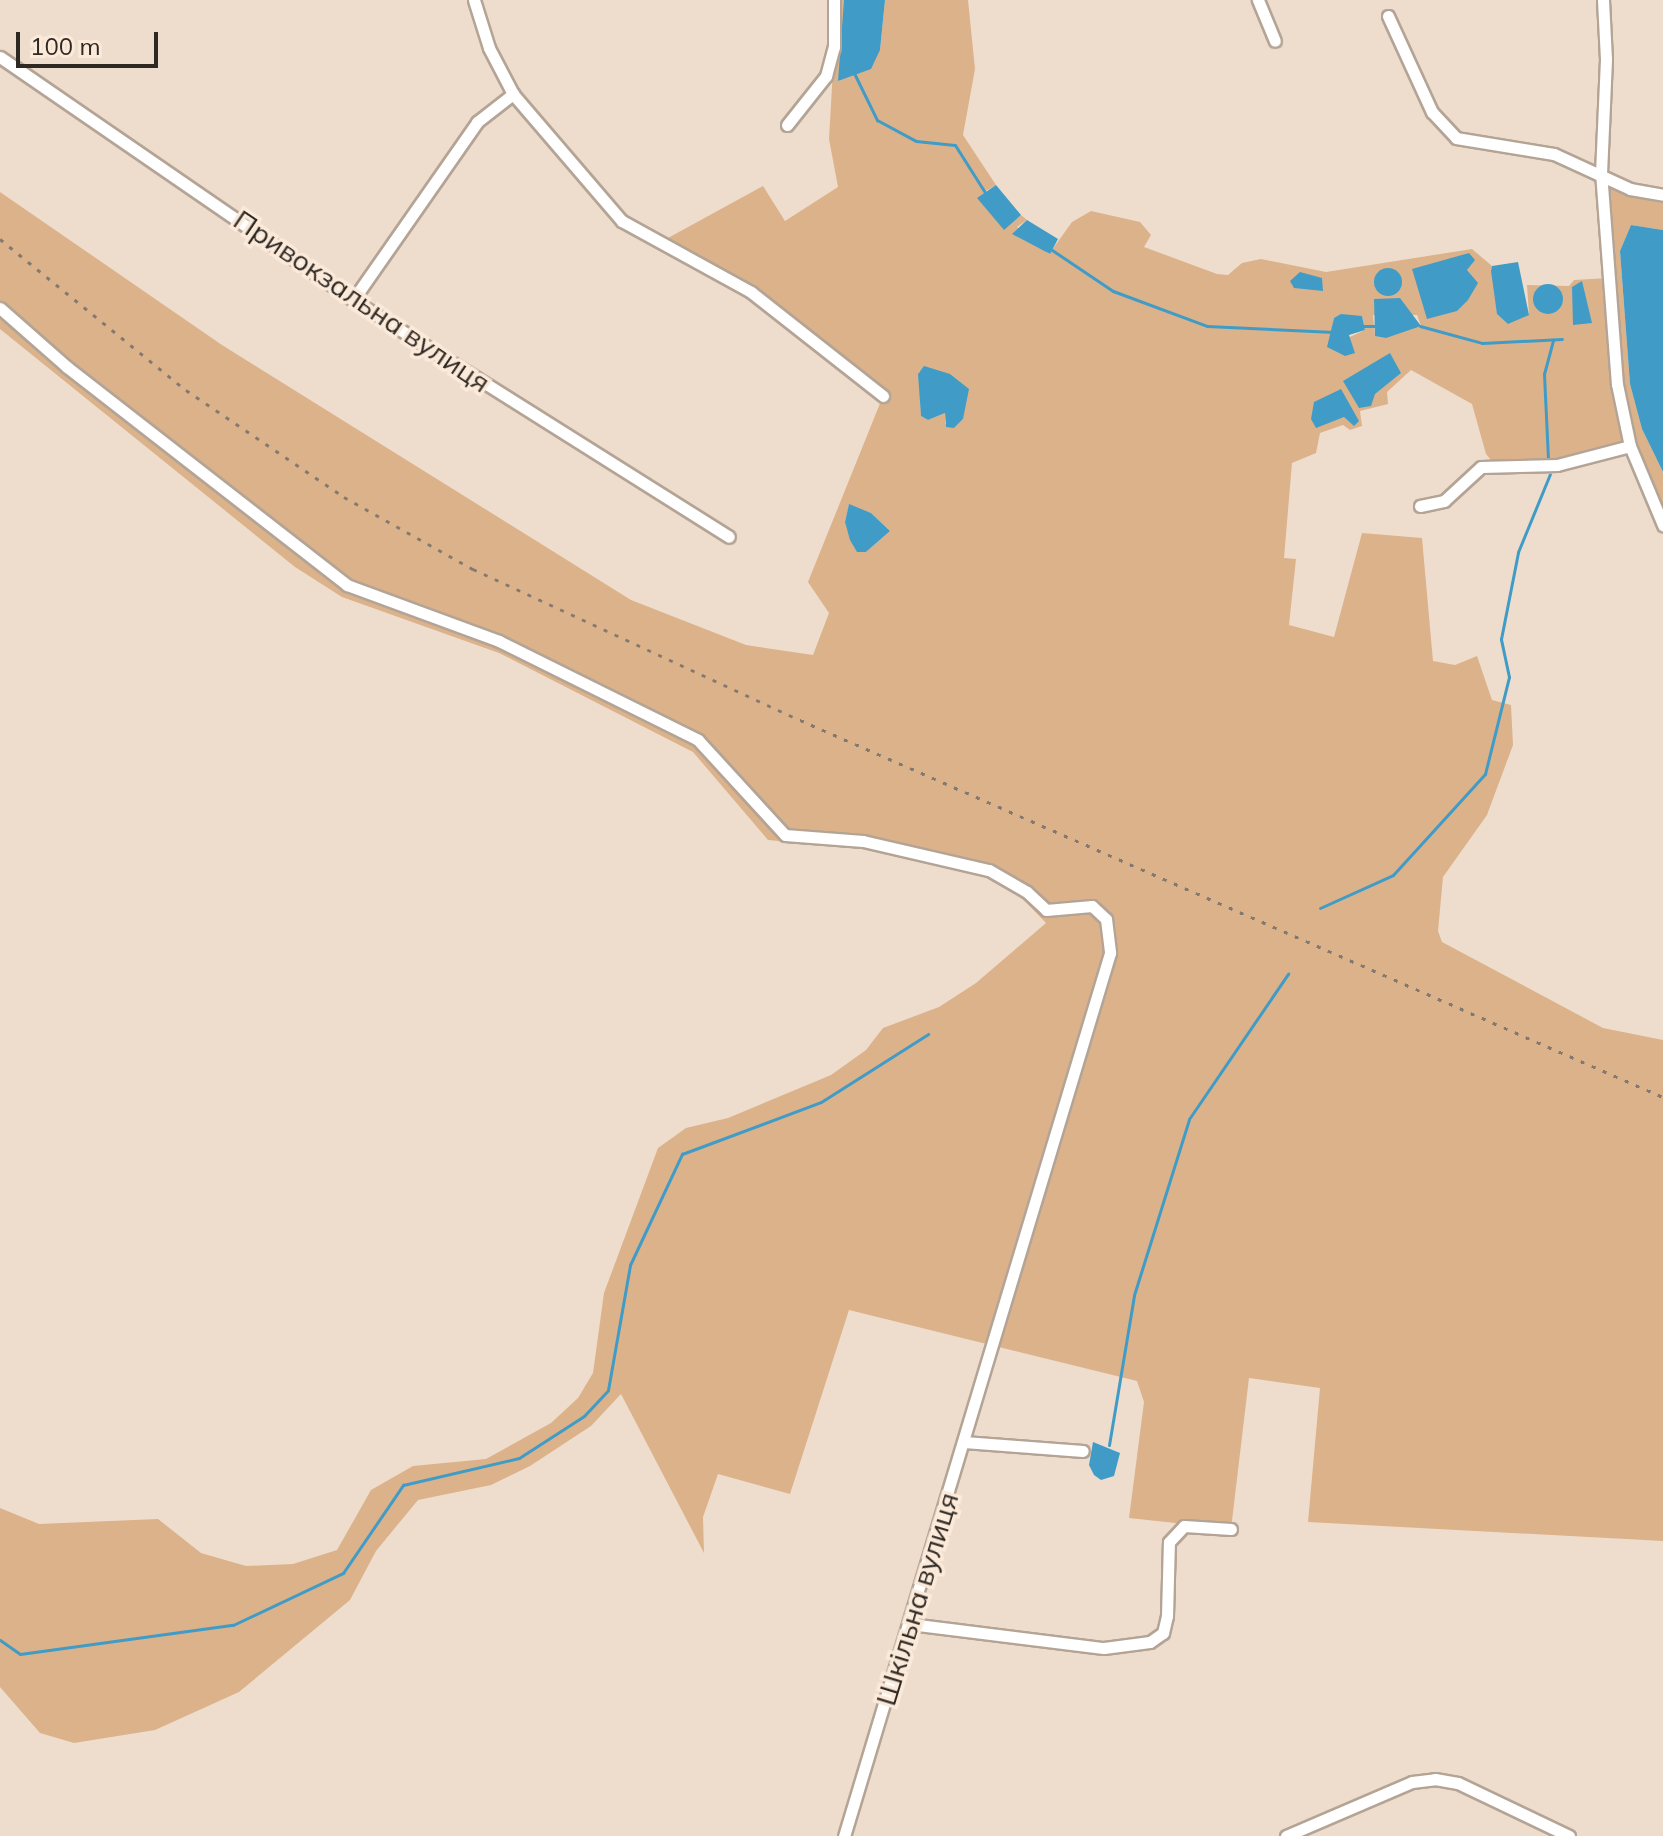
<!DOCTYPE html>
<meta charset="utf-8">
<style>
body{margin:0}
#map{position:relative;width:1663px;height:1836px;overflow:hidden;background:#eeddcd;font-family:Mulish,sans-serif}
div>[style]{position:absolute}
.green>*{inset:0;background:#dcb28b}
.water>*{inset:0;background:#409cc6}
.round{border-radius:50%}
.stream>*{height:3px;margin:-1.5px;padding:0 1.5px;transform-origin:1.5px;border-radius:1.5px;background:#409cc6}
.roads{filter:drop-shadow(2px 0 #b4a495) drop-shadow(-2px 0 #b4a495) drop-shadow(0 2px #b4a495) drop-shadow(0 -2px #b4a495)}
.minor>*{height:11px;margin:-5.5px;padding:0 5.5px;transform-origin:5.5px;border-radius:5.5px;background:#fff}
.rail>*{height:3px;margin-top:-1.5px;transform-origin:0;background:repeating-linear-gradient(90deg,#84796f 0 4px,transparent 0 12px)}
span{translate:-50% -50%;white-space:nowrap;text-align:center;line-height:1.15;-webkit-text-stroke:7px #fbeada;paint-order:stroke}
.street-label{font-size:28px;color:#2e2822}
.scale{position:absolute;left:16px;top:32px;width:142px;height:36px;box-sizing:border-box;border:4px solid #2e2822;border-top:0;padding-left:10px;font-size:24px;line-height:28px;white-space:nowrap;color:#2e2822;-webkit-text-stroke:6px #fbeada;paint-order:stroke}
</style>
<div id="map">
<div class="green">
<div style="clip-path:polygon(evenodd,837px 0,844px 0,845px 30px,839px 81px,880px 50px,885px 0,968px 0,975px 69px,963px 135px,996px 185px,984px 192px,1010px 222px,1021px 215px,1027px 220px,1017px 227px,1049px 254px,1072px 222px,1091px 211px,1140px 222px,1151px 235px,1144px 247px,1217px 274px,1228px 275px,1242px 263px,1261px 259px,1326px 272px,1472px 249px,1492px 266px,1491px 271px,1529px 315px,1527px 285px,1569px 286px,1574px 280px,1608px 278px,1601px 172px,1617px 184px,1663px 195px,1663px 230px,1631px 225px,1620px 251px,1630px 384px,1642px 429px,1663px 472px,1663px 525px,1630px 447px,1601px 457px,1495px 465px,1486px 454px,1472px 404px,1411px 370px,1387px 392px,1388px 404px,1360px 411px,1362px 426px,1350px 430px,1343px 425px,1320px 433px,1316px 453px,1292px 463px,1284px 558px,1296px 559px,1289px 625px,1334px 637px,1362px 533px,1422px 538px,1433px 661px,1455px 665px,1477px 656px,1492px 700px,1511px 705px,1513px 745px,1487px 815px,1443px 877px,1438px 931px,1442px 942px,1603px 1028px,1663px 1040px,1663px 1541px,1308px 1522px,1320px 1388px,1249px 1378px,1231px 1529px,1129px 1518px,1144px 1402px,1137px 1381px,849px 1310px,790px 1494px,718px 1474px,703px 1517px,704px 1553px,621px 1394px,591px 1426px,530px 1466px,491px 1485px,418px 1500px,376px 1551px,350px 1600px,239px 1692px,155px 1730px,74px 1743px,40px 1733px,0 1687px,0 1508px,39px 1524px,158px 1519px,201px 1553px,246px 1566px,293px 1564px,337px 1550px,371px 1490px,413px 1466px,486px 1459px,551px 1423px,578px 1398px,593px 1373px,604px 1293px,658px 1148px,686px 1128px,728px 1118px,831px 1075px,866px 1050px,883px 1028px,939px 1007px,976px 983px,1046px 923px,1023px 899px,987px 877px,862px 849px,768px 840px,693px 752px,499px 653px,342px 597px,295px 567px,0 329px,0 192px,222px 345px,631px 600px,746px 645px,813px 655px,829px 613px,808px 582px,883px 396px,771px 306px,657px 244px,763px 186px,785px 221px,838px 187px,829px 139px,837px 0,1469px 253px,1467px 270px,1477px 283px,1457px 311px,1456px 258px,1469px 253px,837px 0,1373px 315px,1417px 315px,1421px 326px,1375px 336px,1373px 315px,837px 0,1362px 316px,1365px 330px,1328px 347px,1334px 318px,1362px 316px,837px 0,919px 371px,963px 419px,954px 428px,945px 424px,945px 413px,928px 420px,921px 416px,919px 371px,837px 0,849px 505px,871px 513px,890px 531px,866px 552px,845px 522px,849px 505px)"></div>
</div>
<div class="water">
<div style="clip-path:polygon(844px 0,885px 0,880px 50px,871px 69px,838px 81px)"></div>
<div style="clip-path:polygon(996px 185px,1021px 215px,1004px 230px,977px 198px)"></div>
<div style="clip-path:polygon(1027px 220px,1058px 239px,1050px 254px,1012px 234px)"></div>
<div style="clip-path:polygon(1631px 225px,1663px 230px,1663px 472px,1642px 429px,1630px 384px,1620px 251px)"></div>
<div style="clip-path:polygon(1469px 253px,1475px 260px,1467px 270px,1478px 283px,1468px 300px,1457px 311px,1427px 319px,1412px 269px)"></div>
<div style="clip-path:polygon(1518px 262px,1529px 315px,1508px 324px,1497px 314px,1491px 271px,1492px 266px)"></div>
<div class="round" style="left:1374px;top:268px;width:28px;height:28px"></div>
<div style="clip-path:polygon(1300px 272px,1322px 278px,1323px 291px,1294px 288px,1290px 281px)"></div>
<div style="clip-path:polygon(1582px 281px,1592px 323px,1573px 325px,1572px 287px)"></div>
<div class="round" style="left:1533px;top:284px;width:30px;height:30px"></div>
<div style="clip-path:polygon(1400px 298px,1421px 326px,1386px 338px,1375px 336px,1374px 299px)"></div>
<div style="clip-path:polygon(1341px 314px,1362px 316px,1365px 330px,1349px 335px,1355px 353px,1345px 356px,1327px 347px,1334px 318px)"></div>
<div style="clip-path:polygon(1390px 353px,1401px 373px,1375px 394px,1371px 406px,1359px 408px,1343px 381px)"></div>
<div style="clip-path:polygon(924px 366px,950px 374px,969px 389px,963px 419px,954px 428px,946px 427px,945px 413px,928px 420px,921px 416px,918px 374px)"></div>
<div style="clip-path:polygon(1341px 389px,1359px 421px,1354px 426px,1344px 417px,1316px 428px,1311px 419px,1314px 402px)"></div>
<div style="clip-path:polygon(849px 504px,871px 513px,890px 531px,866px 552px,857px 552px,850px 540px,845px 522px)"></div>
<div style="clip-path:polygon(1093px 1442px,1120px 1453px,1114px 1476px,1101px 1480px,1094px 1475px,1089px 1465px)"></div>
</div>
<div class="stream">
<div style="left:853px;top:71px;width:55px;rotate:63.9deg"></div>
<div style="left:877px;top:120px;width:44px;rotate:28.3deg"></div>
<div style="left:916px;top:141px;width:39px;rotate:6deg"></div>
<div style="left:955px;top:145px;width:58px;rotate:57.7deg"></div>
<div style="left:1049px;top:248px;width:77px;rotate:33.9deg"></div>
<div style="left:1113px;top:291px;width:100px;rotate:20.4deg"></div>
<div style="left:1207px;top:326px;width:127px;rotate:2.7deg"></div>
<div style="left:1361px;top:326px;width:16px"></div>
<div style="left:1420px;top:326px;width:64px;rotate:15.3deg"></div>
<div style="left:1482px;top:343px;width:80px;rotate:-2.9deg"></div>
<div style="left:1548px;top:459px;width:85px;rotate:-92.7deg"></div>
<div style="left:1544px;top:374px;width:35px;rotate:-75deg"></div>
<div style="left:1320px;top:908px;width:80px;rotate:-24.3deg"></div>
<div style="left:1393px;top:875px;width:137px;rotate:-47.7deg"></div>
<div style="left:1485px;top:774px;width:100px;rotate:-76.1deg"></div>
<div style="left:1509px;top:677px;width:39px;rotate:-102deg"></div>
<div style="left:1501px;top:639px;width:89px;rotate:-78.9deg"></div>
<div style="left:1518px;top:552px;width:84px;rotate:-67.7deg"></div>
<div style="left:1109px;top:1445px;width:152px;rotate:-80.5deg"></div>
<div style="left:1134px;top:1295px;width:184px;rotate:-72.6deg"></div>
<div style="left:1189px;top:1119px;width:176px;rotate:-55.7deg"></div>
<div style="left:0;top:1640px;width:24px;rotate:35deg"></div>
<div style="left:20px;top:1654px;width:215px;rotate:-7.8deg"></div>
<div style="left:233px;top:1625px;width:122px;rotate:-25.3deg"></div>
<div style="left:343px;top:1573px;width:107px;rotate:-55.7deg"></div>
<div style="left:403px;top:1485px;width:119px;rotate:-13.1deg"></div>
<div style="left:519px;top:1458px;width:77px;rotate:-32.9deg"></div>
<div style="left:584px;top:1416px;width:35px;rotate:-47deg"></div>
<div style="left:608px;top:1390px;width:127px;rotate:-80deg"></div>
<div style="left:630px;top:1265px;width:123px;rotate:-64.9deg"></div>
<div style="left:682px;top:1154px;width:148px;rotate:-20.5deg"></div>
<div style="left:821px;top:1102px;width:127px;rotate:-32.4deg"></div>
</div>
<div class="roads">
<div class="minor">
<div style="left:474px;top:0;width:50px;rotate:72.6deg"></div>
<div style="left:489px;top:48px;width:52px;rotate:62.4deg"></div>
<div style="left:513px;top:94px;width:167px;rotate:49.4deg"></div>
<div style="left:622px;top:221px;width:147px;rotate:28.8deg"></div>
<div style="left:751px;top:292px;width:168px;rotate:38.2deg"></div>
<div style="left:1258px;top:0;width:44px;rotate:67.5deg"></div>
<div style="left:1603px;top:0;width:59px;rotate:87.1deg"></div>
<div style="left:1606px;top:59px;width:113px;rotate:92.5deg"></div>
<div style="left:1601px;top:172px;width:213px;rotate:85.7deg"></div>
<div style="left:1617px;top:384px;width:63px;rotate:78.2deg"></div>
<div style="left:1630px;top:446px;width:86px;rotate:67.3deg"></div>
<div style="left:1388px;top:16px;width:106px;rotate:65.4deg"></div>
<div style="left:1432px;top:112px;width:35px;rotate:47deg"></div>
<div style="left:1456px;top:138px;width:99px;rotate:9.3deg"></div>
<div style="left:1554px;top:154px;width:84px;rotate:24.7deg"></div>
<div style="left:1630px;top:189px;width:34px;rotate:10deg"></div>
<div style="left:0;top:57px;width:429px;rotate:34.5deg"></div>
<div style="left:353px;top:300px;width:444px;rotate:32.2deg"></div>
<div style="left:787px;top:125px;width:63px;rotate:-51.5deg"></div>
<div style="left:826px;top:76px;width:30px;rotate:-75deg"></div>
<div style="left:834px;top:47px;width:47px;rotate:-90deg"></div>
<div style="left:353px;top:300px;width:217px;rotate:-55.1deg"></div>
<div style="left:477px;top:122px;width:46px;rotate:-37.9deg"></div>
<div style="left:0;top:308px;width:89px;rotate:41.4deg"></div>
<div style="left:67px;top:367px;width:355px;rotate:37.9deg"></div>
<div style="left:347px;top:585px;width:162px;rotate:20.2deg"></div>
<div style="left:499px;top:641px;width:222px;rotate:26.4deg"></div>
<div style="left:698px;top:740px;width:129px;rotate:47.5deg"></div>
<div style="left:785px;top:835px;width:78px;rotate:4.4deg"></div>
<div style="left:863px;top:841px;width:129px;rotate:13deg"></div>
<div style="left:989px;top:870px;width:44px;rotate:30.1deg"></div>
<div style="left:1027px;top:892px;width:26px;rotate:43deg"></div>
<div style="left:1046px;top:910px;width:46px;rotate:-5deg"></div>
<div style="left:1092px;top:906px;width:19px;rotate:43deg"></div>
<div style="left:1106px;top:919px;width:34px;rotate:83deg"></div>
<div style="left:1110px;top:953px;width:922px;rotate:106.76deg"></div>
<div style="left:1420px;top:506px;width:25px;rotate:-12deg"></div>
<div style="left:1444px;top:501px;width:50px;rotate:-42.6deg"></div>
<div style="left:1481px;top:467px;width:76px;rotate:-1.5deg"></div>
<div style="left:1557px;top:465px;width:75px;rotate:-14.6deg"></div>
<div style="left:964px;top:1442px;width:119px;rotate:4.3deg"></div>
<div style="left:910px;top:1624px;width:195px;rotate:7.1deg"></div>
<div style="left:1104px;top:1648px;width:46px;rotate:-7.4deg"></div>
<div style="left:1150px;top:1642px;width:16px;rotate:-35deg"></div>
<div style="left:1163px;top:1633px;width:17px;rotate:-77deg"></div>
<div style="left:1167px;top:1616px;width:74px;rotate:-88.5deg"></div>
<div style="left:1169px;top:1542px;width:22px;rotate:-47deg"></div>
<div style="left:1184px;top:1526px;width:47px;rotate:3.7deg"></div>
<div style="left:1286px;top:1836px;width:137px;rotate:-23.2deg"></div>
<div style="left:1412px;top:1782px;width:23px;rotate:-7deg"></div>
<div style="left:1435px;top:1779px;width:23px;rotate:10deg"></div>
<div style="left:1458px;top:1783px;width:123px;rotate:25.5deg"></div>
</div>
</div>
<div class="rail">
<div style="left:0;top:239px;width:240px;rotate:39.1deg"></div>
<div style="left:186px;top:390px;width:191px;rotate:34.1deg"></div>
<div style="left:344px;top:497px;width:148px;rotate:29.2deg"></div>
<div style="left:473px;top:569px;width:360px;rotate:24.8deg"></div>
<div style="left:800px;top:720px;width:942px;rotate:23.6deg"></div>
</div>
<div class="street-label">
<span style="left:362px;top:301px;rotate:34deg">Привокзальна вулиця</span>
<span style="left:917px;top:1599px;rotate:-73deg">Шкільна вулиця</span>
</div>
<div class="scale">100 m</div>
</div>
